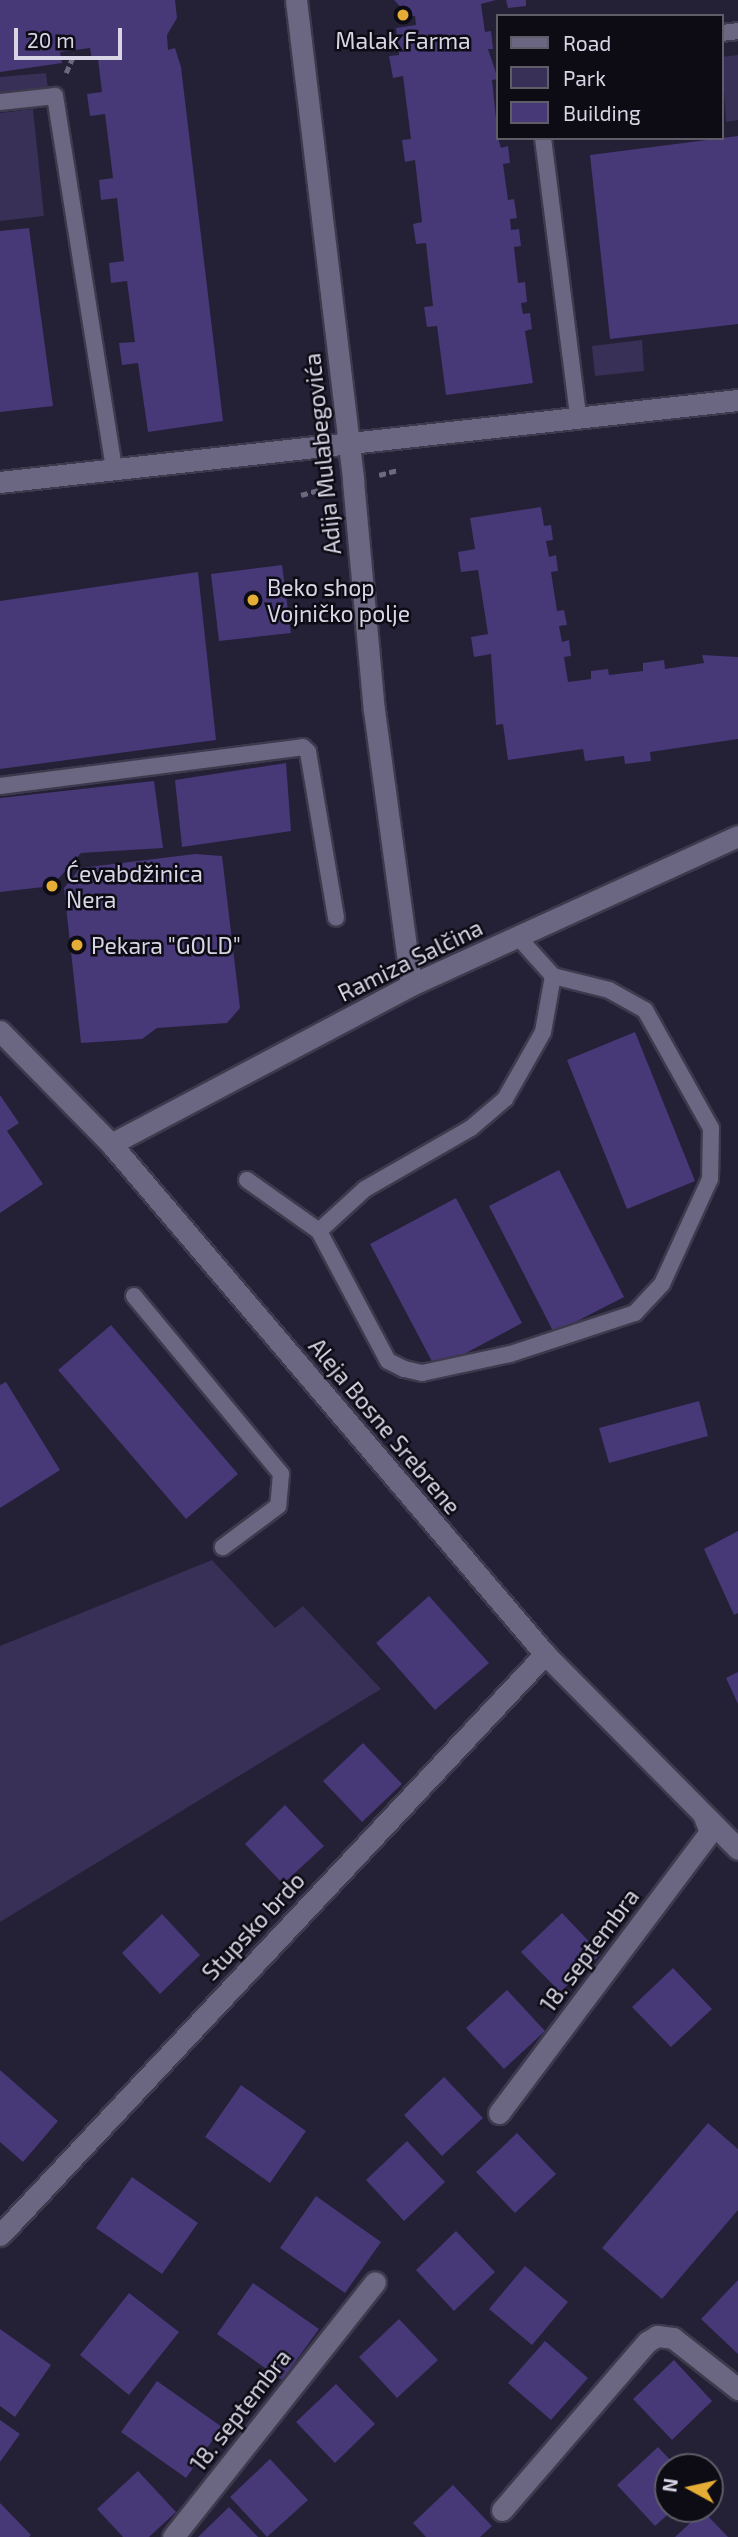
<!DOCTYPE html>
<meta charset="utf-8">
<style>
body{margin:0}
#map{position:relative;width:738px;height:2537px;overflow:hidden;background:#242036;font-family:"Exo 2",sans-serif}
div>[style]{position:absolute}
.green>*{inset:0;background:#383056}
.building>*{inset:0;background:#473877}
.path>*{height:4.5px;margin-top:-2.25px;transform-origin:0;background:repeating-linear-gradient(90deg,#6d697d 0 7px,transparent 0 10.5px)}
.roads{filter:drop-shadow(2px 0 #3e3a4d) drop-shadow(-2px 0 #3e3a4d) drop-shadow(0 2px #3e3a4d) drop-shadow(0 -2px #3e3a4d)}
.lane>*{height:16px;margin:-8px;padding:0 8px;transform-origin:8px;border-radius:8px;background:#6b6782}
.street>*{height:21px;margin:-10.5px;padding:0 10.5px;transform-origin:10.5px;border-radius:10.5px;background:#6b6782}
.secondary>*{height:21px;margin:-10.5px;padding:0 10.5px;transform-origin:10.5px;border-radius:10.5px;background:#6b6782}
.dots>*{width:19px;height:19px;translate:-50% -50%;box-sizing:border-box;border:4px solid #0d0c15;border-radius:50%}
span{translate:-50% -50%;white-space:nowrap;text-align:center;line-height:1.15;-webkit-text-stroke:5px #0d0c15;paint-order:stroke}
.poi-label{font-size:23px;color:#d8d6e5}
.left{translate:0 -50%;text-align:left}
.street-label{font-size:23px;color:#d8d6e5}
.legend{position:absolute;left:496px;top:14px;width:228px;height:126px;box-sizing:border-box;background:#0d0c15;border:2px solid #5e5d68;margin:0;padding:9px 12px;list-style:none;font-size:21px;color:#d8d6e5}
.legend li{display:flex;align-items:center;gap:14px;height:35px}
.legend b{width:35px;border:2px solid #5e5d68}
.north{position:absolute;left:654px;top:2453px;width:70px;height:70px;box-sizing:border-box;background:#0d0c15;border:2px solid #5e5d68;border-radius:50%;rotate:278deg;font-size:19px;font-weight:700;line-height:28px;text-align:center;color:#d8d6e5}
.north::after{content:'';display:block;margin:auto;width:24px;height:32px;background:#e5ad35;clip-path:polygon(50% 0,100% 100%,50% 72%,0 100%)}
.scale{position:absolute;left:14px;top:28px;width:108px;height:32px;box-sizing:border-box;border:4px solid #d8d6e5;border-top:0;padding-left:9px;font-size:21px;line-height:24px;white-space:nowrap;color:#d8d6e5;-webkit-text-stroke:5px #0d0c15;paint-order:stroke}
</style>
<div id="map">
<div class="green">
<div style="clip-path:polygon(738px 55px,738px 120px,726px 122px,722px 57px)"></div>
<div style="clip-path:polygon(46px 73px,48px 89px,0 94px,0 77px)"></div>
<div style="clip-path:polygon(33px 109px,44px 216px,0 221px,0 113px)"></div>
<div style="clip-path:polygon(642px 340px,644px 371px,595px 376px,592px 346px)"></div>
<div style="clip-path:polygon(212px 1560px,275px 1628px,303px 1606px,381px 1689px,0 1922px,0 1646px)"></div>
</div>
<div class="building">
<div style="clip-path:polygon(0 0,175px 0,177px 18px,167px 35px,168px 50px,175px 48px,181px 67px,223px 421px,148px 432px,138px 363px,122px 365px,119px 343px,135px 342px,127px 281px,111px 283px,109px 263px,124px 261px,117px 198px,101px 200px,99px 180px,113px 178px,105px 114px,90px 116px,87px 94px,102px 92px,98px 59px,92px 60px,90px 48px,60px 52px,62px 63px,0 72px)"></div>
<div style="clip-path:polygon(394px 0,496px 0,481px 4px,485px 32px,491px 31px,493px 49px,488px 49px,498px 79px,492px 80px,498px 138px,501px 148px,508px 146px,510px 163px,503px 164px,508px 200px,514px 199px,517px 218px,510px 219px,511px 230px,519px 229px,521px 246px,514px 247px,518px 283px,525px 282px,527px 302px,521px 303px,523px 314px,530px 313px,532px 329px,525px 331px,533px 383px,446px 395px,437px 326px,427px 327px,424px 307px,433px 306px,426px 243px,416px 244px,413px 224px,422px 222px,415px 160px,405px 162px,402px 140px,411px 139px,403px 76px,393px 78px,389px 56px,399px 55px,396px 28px,416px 25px,415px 16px,409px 16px)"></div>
<div style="clip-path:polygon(506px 0,526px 0,526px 6px,508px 8px)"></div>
<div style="clip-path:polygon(738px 136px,738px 324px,610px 339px,590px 155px)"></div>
<div style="clip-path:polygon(29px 228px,53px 406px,0 412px,0 231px)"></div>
<div style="clip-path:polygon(541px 507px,544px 526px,551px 525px,553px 540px,546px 541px,549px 557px,556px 555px,558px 571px,551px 572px,557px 611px,564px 610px,567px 625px,559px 626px,562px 642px,569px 640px,571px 656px,564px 657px,568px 682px,591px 679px,591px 671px,608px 669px,609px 675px,643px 671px,643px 663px,664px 660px,665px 669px,704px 663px,702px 655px,738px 657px,738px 739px,650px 752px,651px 761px,625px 764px,624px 756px,585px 761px,583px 749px,508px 760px,503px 724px,496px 725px,491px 654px,474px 657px,471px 637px,488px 634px,478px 570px,461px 572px,458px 552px,475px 549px,470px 518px)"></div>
<div style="clip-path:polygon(282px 565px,291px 633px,219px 641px,211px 574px)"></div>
<div style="clip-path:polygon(198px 572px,216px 740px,0 769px,0 601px)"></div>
<div style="clip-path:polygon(286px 763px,291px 831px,182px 847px,175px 780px)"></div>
<div style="clip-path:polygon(154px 781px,163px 848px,81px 853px,52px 886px,0 892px,0 798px)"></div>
<div style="clip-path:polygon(195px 854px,222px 856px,240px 1008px,227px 1023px,157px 1028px,142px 1039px,81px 1043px,64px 888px,80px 868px)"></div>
<div style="clip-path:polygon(635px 1032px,695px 1181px,627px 1209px,567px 1060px)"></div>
<div style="clip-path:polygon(0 1095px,19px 1123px,7px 1131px,43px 1184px,0 1213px)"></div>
<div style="clip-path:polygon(559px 1170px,624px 1297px,554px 1333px,489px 1206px)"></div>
<div style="clip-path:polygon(456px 1198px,522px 1323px,436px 1369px,370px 1244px)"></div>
<div style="clip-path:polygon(111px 1325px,238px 1474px,186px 1519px,58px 1370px)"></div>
<div style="clip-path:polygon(6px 1382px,60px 1470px,0 1508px,0 1385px)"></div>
<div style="clip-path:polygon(699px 1401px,708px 1436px,609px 1463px,599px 1428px)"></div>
<div style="clip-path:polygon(738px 1531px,738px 1613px,734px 1615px,704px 1549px)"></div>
<div style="clip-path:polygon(429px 1596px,489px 1663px,435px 1710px,376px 1643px)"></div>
<div style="clip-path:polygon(738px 1672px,738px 1704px,726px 1678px)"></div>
<div style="clip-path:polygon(363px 1743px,402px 1784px,362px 1822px,323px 1781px)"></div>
<div style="clip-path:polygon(285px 1805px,324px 1846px,283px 1884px,245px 1844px)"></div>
<div style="clip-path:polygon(562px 1913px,601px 1954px,560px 1992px,521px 1952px)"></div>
<div style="clip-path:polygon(162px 1914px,200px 1955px,160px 1994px,122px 1953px)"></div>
<div style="clip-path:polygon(673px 1968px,712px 2009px,671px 2047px,632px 2007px)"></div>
<div style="clip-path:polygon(507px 1990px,545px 2031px,504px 2069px,466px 2028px)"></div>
<div style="clip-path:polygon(0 2070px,58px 2121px,23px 2162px,0 2142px)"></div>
<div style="clip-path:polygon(444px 2077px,483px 2118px,442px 2156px,404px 2115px)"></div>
<div style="clip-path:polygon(241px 2085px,306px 2131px,270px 2183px,205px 2137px)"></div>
<div style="clip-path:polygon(708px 2123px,738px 2149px,738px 2210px,662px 2299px,602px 2248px)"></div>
<div style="clip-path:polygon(517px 2133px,556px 2174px,515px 2213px,476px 2172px)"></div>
<div style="clip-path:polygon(407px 2141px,445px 2182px,404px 2221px,366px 2180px)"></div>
<div style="clip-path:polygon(132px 2177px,198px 2223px,162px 2274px,96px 2228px)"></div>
<div style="clip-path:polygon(316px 2196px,381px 2242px,345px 2293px,280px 2248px)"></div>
<div style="clip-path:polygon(456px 2231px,495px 2272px,454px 2311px,416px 2270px)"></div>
<div style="clip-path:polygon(525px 2266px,568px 2302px,532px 2345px,489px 2309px)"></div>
<div style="clip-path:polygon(738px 2280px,738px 2354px,701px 2319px)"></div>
<div style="clip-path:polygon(253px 2283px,319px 2329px,282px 2380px,217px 2334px)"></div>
<div style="clip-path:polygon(129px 2293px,179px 2332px,129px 2395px,80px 2355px)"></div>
<div style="clip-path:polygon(399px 2319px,438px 2360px,397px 2398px,359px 2357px)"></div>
<div style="clip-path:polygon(0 2329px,51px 2365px,15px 2417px,0 2406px)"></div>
<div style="clip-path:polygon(545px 2341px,588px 2378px,551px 2420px,508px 2383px)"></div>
<div style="clip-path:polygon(674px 2360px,712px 2401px,672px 2440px,633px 2399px)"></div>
<div style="clip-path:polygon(157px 2381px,222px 2427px,186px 2478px,121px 2432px)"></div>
<div style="clip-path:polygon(336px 2384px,375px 2424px,335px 2463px,296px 2422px)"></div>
<div style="clip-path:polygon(0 2420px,20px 2434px,0 2462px)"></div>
<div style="clip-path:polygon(658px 2447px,677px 2467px,668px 2467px,668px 2509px,674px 2509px,655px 2526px,617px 2485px)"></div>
<div style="clip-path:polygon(270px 2459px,308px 2500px,267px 2537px,230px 2497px)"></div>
<div style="clip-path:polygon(138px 2471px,176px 2512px,149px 2537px,123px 2537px,97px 2509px)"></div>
<div style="clip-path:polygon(453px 2485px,492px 2526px,480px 2537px,426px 2537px,413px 2523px)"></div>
<div style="clip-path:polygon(0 2503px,31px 2535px,29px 2537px,0 2537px)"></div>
<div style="clip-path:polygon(229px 2507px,258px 2537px,198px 2537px)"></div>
<div style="clip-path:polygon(703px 2511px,728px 2537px,675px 2537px)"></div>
</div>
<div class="path">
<div style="left:66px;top:73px;width:21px;rotate:-67deg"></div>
<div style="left:379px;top:475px;width:20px;rotate:-15deg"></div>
<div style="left:301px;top:495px;width:26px;rotate:-16deg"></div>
</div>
<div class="roads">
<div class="lane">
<div style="left:722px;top:33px;width:16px;rotate:-7deg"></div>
<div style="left:0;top:102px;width:55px;rotate:-6.2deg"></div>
<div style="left:55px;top:96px;width:377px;rotate:81deg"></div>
<div style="left:543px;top:138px;width:281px;rotate:82.8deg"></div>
<div style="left:0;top:786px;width:305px;rotate:-7.3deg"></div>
<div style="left:303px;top:747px;width:7px;rotate:45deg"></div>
<div style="left:308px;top:752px;width:168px;rotate:80.4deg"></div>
<div style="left:518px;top:937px;width:52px;rotate:48.1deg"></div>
<div style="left:553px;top:976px;width:58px;rotate:14deg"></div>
<div style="left:609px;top:990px;width:41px;rotate:29.1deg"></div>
<div style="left:645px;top:1010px;width:135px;rotate:60.8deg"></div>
<div style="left:711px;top:1128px;width:51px;rotate:91.1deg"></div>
<div style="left:710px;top:1179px;width:115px;rotate:114.6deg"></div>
<div style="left:662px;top:1284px;width:40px;rotate:133deg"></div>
<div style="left:635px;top:1313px;width:132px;rotate:161.8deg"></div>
<div style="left:510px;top:1354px;width:90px;rotate:167.8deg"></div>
<div style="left:422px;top:1373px;width:18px;rotate:-167deg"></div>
<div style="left:404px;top:1369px;width:18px;rotate:-153deg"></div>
<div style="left:388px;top:1361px;width:147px;rotate:-118deg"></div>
<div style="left:319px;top:1231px;width:62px;rotate:-42.4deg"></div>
<div style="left:365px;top:1189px;width:122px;rotate:-29.9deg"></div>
<div style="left:471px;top:1128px;width:45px;rotate:-40.5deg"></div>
<div style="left:505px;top:1099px;width:77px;rotate:-60.4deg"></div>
<div style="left:543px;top:1032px;width:57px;rotate:-79.9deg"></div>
<div style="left:247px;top:1180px;width:88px;rotate:35.3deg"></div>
<div style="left:134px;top:1296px;width:231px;rotate:50.4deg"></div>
<div style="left:281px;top:1474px;width:32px;rotate:95deg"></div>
<div style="left:278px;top:1506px;width:69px;rotate:143.3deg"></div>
</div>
<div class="street">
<div style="left:296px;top:0;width:484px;rotate:83.2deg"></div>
<div style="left:353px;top:481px;width:230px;rotate:84.8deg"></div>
<div style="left:374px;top:710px;width:277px;rotate:82.3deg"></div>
<div style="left:0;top:482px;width:743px;rotate:-6.34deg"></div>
<div style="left:111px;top:1144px;width:340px;rotate:-27.9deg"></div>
<div style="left:411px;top:985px;width:359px;rotate:-24.5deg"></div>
<div style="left:499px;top:2113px;width:351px;rotate:-53.1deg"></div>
<div style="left:710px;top:1832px;width:17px;rotate:-111deg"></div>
<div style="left:0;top:2235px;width:797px;rotate:-46.83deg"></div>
<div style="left:502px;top:2510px;width:222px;rotate:-49.2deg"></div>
<div style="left:647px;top:2342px;width:12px;rotate:-31deg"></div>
<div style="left:657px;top:2336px;width:16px;rotate:7deg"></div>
<div style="left:673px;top:2338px;width:83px;rotate:38.1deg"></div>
<div style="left:173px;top:2537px;width:325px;rotate:-51.6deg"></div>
</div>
<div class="secondary">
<div style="left:0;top:1031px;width:158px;rotate:45.5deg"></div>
<div style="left:111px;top:1144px;width:670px;rotate:49.6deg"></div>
<div style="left:545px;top:1654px;width:274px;rotate:45.3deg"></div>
</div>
</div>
<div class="dots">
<div style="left:403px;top:15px;background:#e5ad35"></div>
<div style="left:253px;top:600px;background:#e5ad35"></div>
<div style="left:52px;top:886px;background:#e5ad35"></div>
<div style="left:77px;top:945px;background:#e5ad35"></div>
</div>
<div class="poi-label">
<span style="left:403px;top:40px">Malak Farma</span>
<span class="left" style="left:267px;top:600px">Beko shop<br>Vojničko polje</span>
<span class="left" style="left:66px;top:886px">Ćevabdžinica<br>Nera</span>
<span class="left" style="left:91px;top:945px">Pekara "GOLD"</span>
</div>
<div class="street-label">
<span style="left:322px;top:454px;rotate:-96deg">Adija Mulabegovića</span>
<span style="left:410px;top:960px;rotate:-26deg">Ramiza Salčina</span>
<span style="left:385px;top:1426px;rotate:50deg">Aleja Bosne Srebrene</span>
<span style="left:253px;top:1926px;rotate:-47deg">Stupsko brdo</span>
<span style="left:589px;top:1950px;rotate:-53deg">18. septembra</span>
<span style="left:240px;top:2410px;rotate:-52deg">18. septembra</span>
</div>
<ul class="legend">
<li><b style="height:9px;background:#6b6782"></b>Road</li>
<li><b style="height:19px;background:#383056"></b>Park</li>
<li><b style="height:19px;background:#473877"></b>Building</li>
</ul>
<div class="north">N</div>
<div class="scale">20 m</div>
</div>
